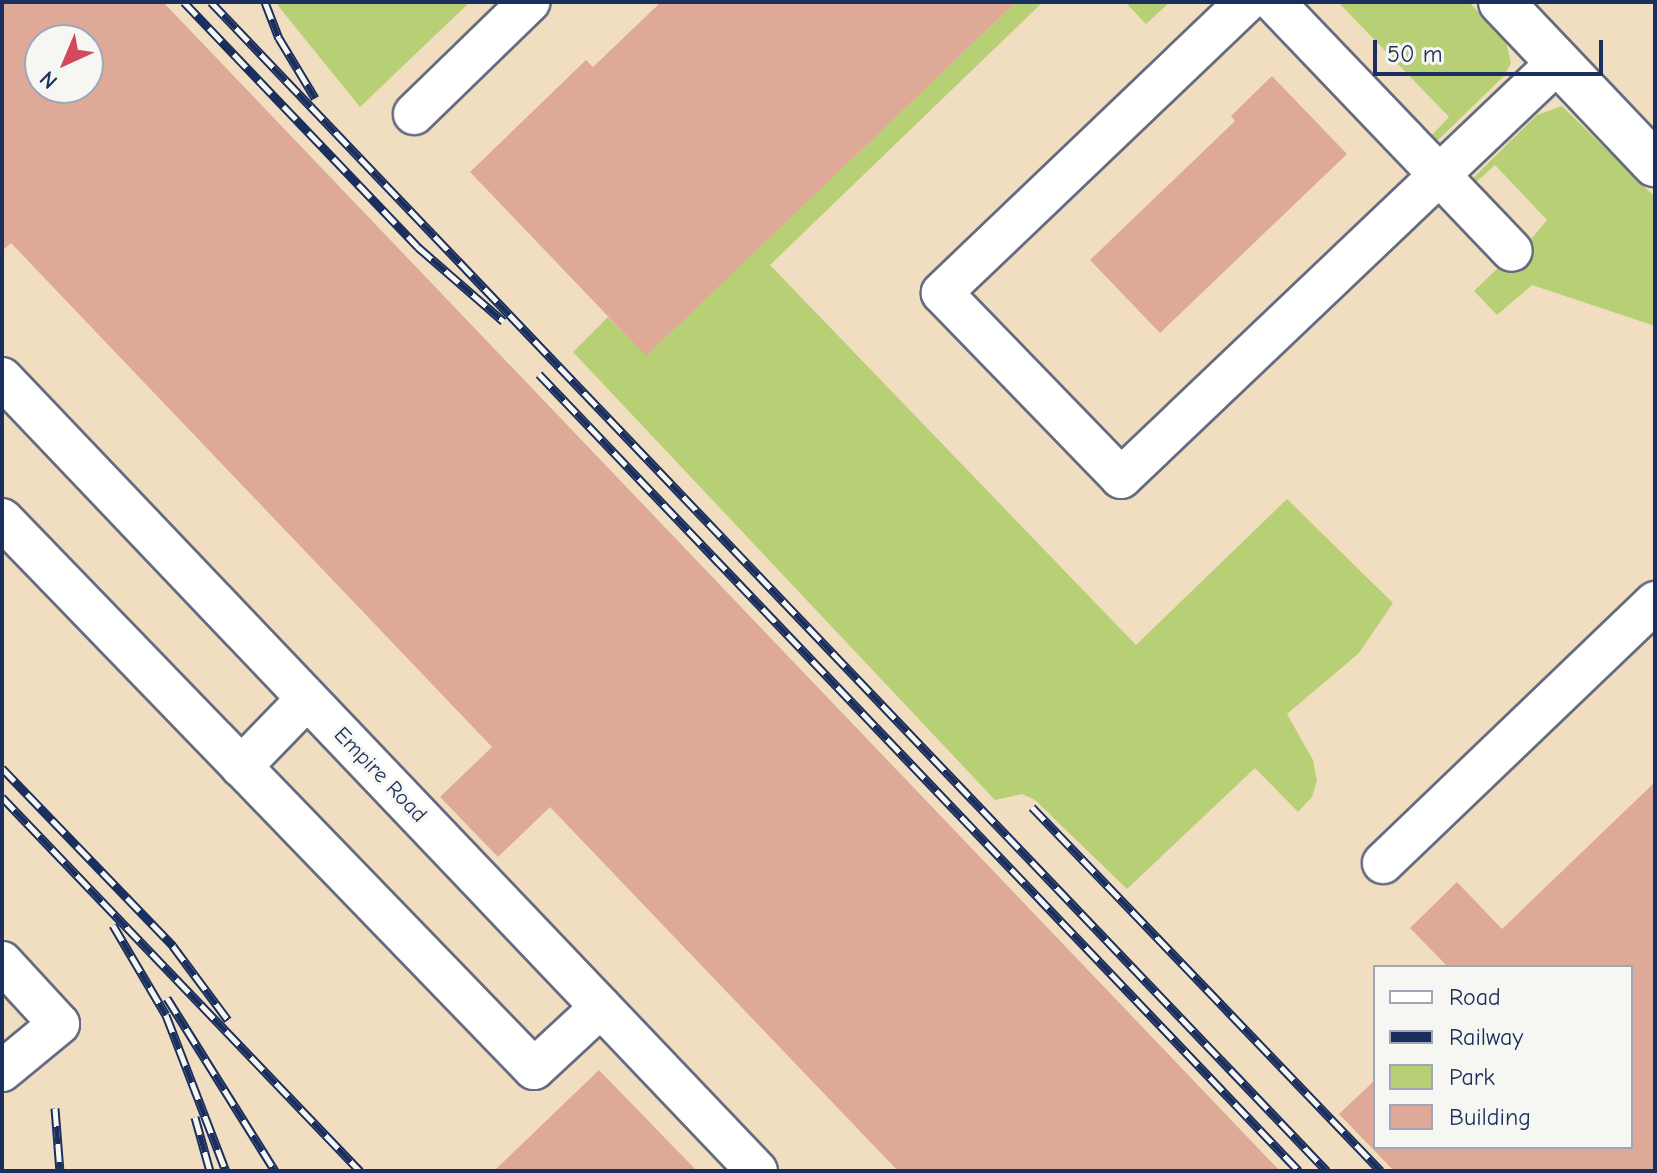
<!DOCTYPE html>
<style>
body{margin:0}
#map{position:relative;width:1657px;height:1173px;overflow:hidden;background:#f1dec0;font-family:"Comic Neue",sans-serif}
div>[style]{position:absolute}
.green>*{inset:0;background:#b8d075}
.building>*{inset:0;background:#deaa97}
.roads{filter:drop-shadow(2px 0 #666c80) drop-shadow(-2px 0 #666c80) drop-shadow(0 2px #666c80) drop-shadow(0 -2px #666c80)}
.minor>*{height:40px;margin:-20px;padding:0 20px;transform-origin:20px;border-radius:20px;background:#fff}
.major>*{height:44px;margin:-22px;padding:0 22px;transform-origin:22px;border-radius:22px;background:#fff}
.rail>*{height:9px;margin-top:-4.5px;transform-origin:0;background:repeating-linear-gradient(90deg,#f6f6f2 0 18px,#1b2f5e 0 36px);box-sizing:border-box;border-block:2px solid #1b2f5e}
span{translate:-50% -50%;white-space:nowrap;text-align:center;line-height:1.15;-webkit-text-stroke:6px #f6f6f2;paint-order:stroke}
.street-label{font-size:22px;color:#1b2f5e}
.frame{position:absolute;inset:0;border:4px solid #1b2f5e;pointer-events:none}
.legend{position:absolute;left:1373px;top:965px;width:260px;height:184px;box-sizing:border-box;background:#f6f6f2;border:2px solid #9ea6b7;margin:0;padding:10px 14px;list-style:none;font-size:24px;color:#1b2f5e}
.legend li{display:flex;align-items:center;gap:16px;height:40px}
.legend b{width:40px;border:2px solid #9ea6b7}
.north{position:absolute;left:24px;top:24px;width:80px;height:80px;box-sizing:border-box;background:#f6f6f2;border:2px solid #9ea6b7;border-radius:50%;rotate:224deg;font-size:22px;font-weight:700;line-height:32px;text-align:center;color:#1b2f5e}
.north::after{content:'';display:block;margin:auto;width:28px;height:36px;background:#d1495b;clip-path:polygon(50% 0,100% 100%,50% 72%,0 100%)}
.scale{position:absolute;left:1373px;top:40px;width:230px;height:36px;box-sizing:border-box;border:4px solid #1b2f5e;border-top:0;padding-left:10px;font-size:24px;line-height:28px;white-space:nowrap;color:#1b2f5e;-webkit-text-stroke:6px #f6f6f2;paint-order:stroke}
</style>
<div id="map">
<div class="green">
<div style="clip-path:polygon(275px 2px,470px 2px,360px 107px)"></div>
<div style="clip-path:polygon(1016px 2px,1043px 2px,770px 265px,1136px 645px,1287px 499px,1393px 603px,1359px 653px,1287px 714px,1313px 760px,1317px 781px,1312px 797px,1298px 812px,1255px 768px,1127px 889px,1035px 800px,1022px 794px,995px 800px,573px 352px,608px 317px,646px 355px)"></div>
<div style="clip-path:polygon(1125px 2px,1170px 2px,1146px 24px)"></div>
<div style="clip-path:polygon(1338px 2px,1469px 2px,1506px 42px,1511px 63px,1504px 76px,1435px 143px,1432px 135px,1449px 117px)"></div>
<div style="clip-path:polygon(1562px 106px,1655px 197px,1655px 326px,1532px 285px,1497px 315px,1474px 291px,1501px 265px,1507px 268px,1547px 220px,1495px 165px,1475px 183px,1472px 179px,1537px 115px)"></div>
</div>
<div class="building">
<div style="clip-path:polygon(evenodd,2px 2px,163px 2px,1280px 1171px,898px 1171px,550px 807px,498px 857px,440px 797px,492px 747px,11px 243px,2px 251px,2px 2px,40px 40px,88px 40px,88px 88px,40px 88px,40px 40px)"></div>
<div style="clip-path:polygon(661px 2px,1016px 2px,646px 356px,470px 172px,586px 60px,593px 67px)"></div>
<div style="clip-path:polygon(1272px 76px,1347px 154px,1160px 333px,1090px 260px,1235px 121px,1231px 116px)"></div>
<div style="clip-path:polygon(1655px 782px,1655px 1171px,1394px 1171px,1339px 1114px,1375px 1080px,1375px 1147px,1631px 1147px,1631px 967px,1448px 967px,1410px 928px,1457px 882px,1502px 929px)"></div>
<div style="clip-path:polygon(599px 1070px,697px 1171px,494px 1171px)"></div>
</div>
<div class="roads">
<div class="minor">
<div style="left:1246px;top:2px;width:421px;rotate:136.3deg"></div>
<div style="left:942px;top:293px;width:257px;rotate:45.9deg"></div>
<div style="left:1121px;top:478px;width:603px;rotate:-43.59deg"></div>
<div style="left:1274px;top:2px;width:344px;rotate:46.3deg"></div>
<div style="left:414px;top:114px;width:161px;rotate:-44.2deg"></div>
<div style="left:2px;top:378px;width:1095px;rotate:46.41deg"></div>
<div style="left:2px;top:519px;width:765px;rotate:45.95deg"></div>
<div style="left:534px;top:1069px;width:91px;rotate:-42.8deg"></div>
<div style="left:241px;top:767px;width:95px;rotate:-45.9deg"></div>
<div style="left:1383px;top:863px;width:377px;rotate:-43.8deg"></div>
<div style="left:2px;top:962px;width:84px;rotate:47.4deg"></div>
<div style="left:59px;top:1024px;width:74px;rotate:140.5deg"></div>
</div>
<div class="major">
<div style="left:1501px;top:2px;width:224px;rotate:46.5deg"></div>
</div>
</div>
<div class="rail">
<div style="left:184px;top:2px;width:339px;rotate:46.3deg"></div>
<div style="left:418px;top:247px;width:113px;rotate:41deg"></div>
<div style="left:211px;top:2px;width:1616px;rotate:46.33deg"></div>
<div style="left:265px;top:2px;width:39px;rotate:69deg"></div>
<div style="left:279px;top:38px;width:70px;rotate:59deg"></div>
<div style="left:539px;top:374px;width:1101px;rotate:46.36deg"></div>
<div style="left:2px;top:768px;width:247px;rotate:46.1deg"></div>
<div style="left:173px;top:946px;width:92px;rotate:53.4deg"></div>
<div style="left:2px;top:797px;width:518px;rotate:46.25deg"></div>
<div style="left:1032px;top:807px;width:504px;rotate:46.21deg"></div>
<div style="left:113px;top:925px;width:104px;rotate:59.5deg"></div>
<div style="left:166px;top:1015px;width:167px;rotate:69deg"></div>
<div style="left:167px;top:998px;width:204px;rotate:58deg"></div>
<div style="left:55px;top:1108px;width:63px;rotate:85.5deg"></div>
<div style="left:195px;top:1117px;width:56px;rotate:74.5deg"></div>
</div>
<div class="street-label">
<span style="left:380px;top:775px;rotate:46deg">Empire Road</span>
</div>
<div class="frame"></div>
<ul class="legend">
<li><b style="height:10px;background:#fff"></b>Road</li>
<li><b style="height:10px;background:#1b2f5e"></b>Railway</li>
<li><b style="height:22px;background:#b8d075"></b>Park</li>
<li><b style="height:22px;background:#deaa97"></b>Building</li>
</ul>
<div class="north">N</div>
<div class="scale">50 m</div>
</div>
